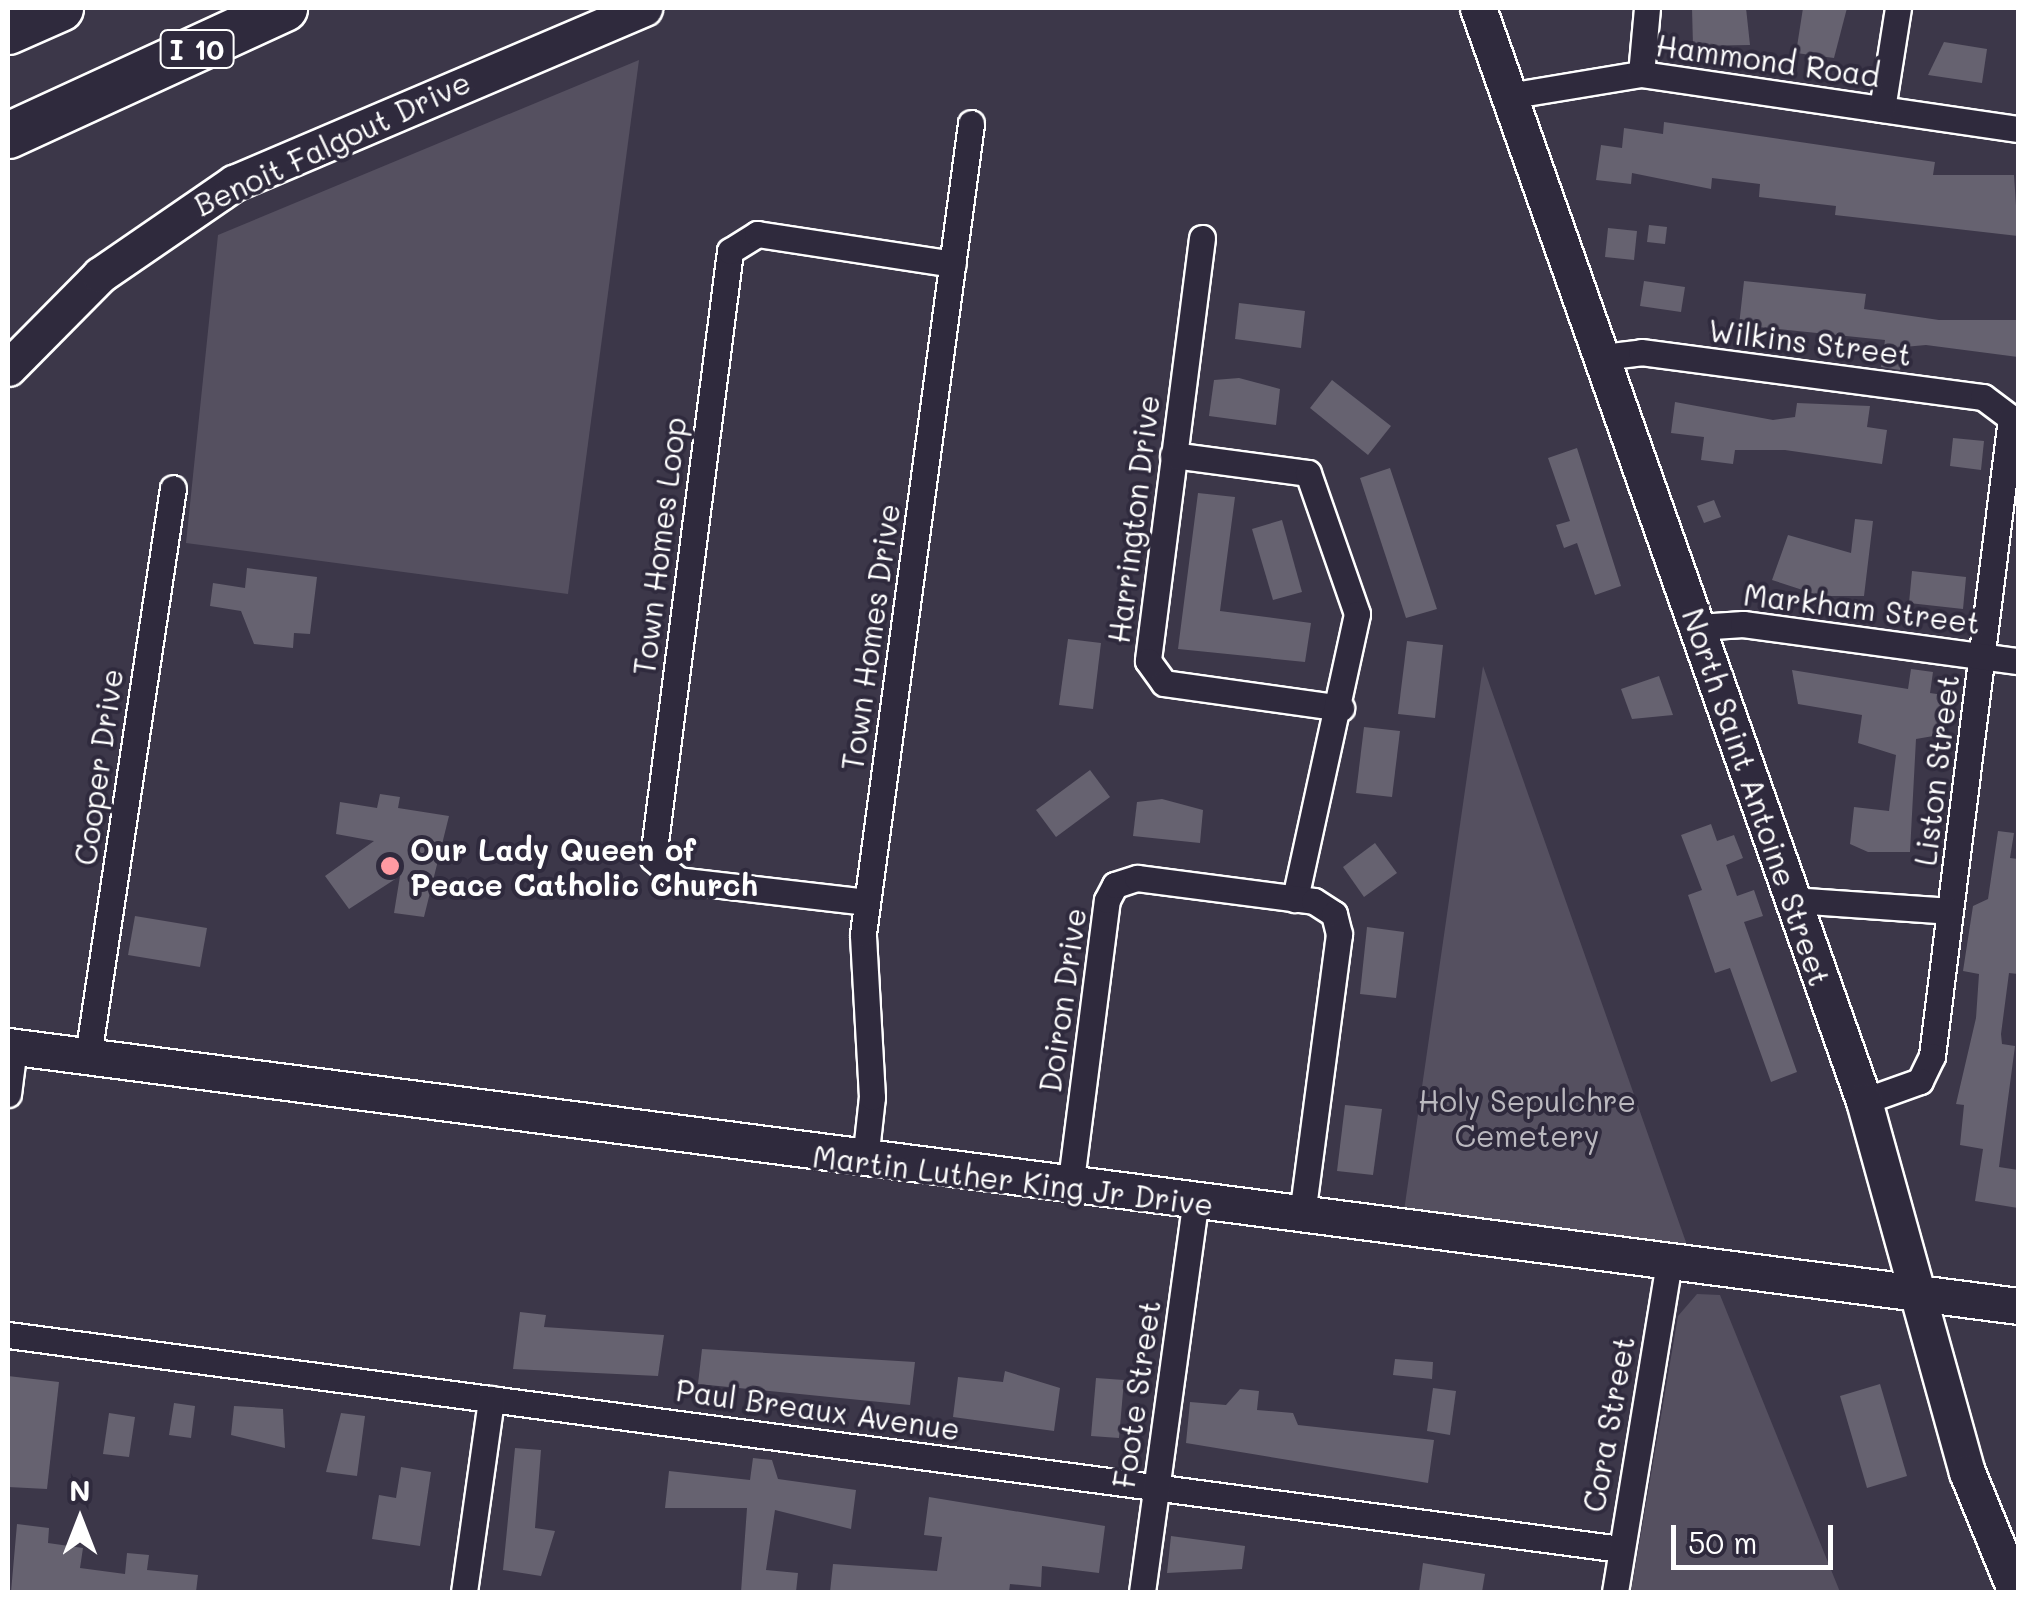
<!DOCTYPE html>
<style>
body{margin:0}
#map{position:relative;width:2026px;height:1600px;overflow:hidden;background:#3c3749;font-family:Mali,sans-serif}
div>[style]{position:absolute}
.green>*{inset:0;background:#555060}
.building>*{inset:0;background:#666270}
.roads{filter:drop-shadow(2px 0 #fff) drop-shadow(-2px 0 #fff) drop-shadow(0 2px #fff) drop-shadow(0 -2px #fff)}
.street>*{height:25px;margin:-12.5px;padding:0 12.5px;transform-origin:12.5px;border-radius:12.5px;background:#2f2a3d}
.secondary>*{height:35px;margin:-17.5px;padding:0 17.5px;transform-origin:17.5px;border-radius:17.5px;background:#2f2a3d}
.highway>*{height:45px;margin:-22.5px;padding:0 22.5px;transform-origin:22.5px;border-radius:22.5px;background:#2f2a3d}
.dots>*{width:28px;height:28px;translate:-50% -50%;box-sizing:border-box;border:5px solid #2f2a3d;border-radius:50%}
span{translate:-50% -50%;white-space:nowrap;text-align:center;line-height:1.15;-webkit-text-stroke:8px #2f2a3d;paint-order:stroke}
.shield-label span{padding:2px 8px;background:#2f2a3d;border:2px solid;border-radius:8px;-webkit-text-stroke-width:0}
.shield-label{font-size:28px;color:#fff;font-weight:700}
.street-label{font-size:30px;color:#fff}
.poi-label{font-size:30px;color:#fff;font-weight:700}
.left{translate:0 -50%;text-align:left}
.park-label{font-size:30px;color:#bbb9bf}
.frame{position:absolute;inset:0;border:10px solid #fff;pointer-events:none}
.north{position:absolute;left:30px;top:1470px;width:100px;height:100px;-webkit-text-stroke:8px #2f2a3d;paint-order:stroke;rotate:0deg;font-size:28px;font-weight:700;line-height:40px;text-align:center;color:#fff}
.north::after{content:'';display:block;margin:auto;width:35px;height:45px;background:#fff;clip-path:polygon(50% 0,100% 100%,50% 72%,0 100%)}
.scale{position:absolute;left:1671px;top:1525px;width:162px;height:45px;box-sizing:border-box;border:5px solid #fff;border-top:0;padding-left:12px;font-size:30px;line-height:35px;white-space:nowrap;color:#fff;-webkit-text-stroke:8px #2f2a3d;paint-order:stroke}
</style>
<div id="map">
<div class="green">
<div style="clip-path:polygon(639px 60px,568px 594px,186px 543px,218px 235px)"></div>
<div style="clip-path:polygon(1483px 666px,1688px 1248px,1404px 1211px)"></div>
<div style="clip-path:polygon(1697px 1294px,1720px 1295px,1840px 1592px,1631px 1592px,1678px 1316px)"></div>
</div>
<div class="building">
<div style="clip-path:polygon(1692px 8px,1746px 8px,1750px 45px,1693px 46px)"></div>
<div style="clip-path:polygon(1803px 8px,1847px 8px,1834px 58px,1796px 53px)"></div>
<div style="clip-path:polygon(1944px 42px,1987px 49px,1982px 83px,1928px 75px)"></div>
<div style="clip-path:polygon(1664px 122px,1935px 162px,1933px 175px,2014px 175px,2018px 236px,1835px 215px,1836px 206px,1759px 197px,1760px 184px,1712px 178px,1711px 189px,1632px 173px,1631px 184px,1596px 180px,1601px 145px,1622px 148px,1624px 128px,1663px 134px)"></div>
<div style="clip-path:polygon(1649px 225px,1667px 227px,1665px 244px,1647px 242px)"></div>
<div style="clip-path:polygon(1608px 228px,1637px 231px,1634px 260px,1605px 257px)"></div>
<div style="clip-path:polygon(1644px 281px,1685px 287px,1681px 312px,1640px 306px)"></div>
<div style="clip-path:polygon(1744px 281px,1866px 294px,1864px 309px,1939px 320px,2018px 320px,2018px 357px,1926px 345px,1904px 347px,1900px 370px,1881px 367px,1885px 340px,1739px 325px)"></div>
<div style="clip-path:polygon(1239px 303px,1305px 311px,1301px 348px,1235px 339px)"></div>
<div style="clip-path:polygon(1239px 378px,1280px 389px,1276px 425px,1209px 416px,1214px 380px)"></div>
<div style="clip-path:polygon(1332px 380px,1391px 426px,1368px 455px,1310px 408px)"></div>
<div style="clip-path:polygon(1675px 402px,1773px 420px,1795px 417px,1797px 403px,1870px 406px,1867px 427px,1887px 430px,1882px 464px,1785px 450px,1735px 450px,1733px 464px,1701px 460px,1704px 437px,1671px 433px)"></div>
<div style="clip-path:polygon(1953px 438px,1984px 441px,1981px 470px,1950px 466px)"></div>
<div style="clip-path:polygon(1577px 448px,1621px 586px,1595px 595px,1577px 543px,1564px 548px,1556px 525px,1570px 521px,1548px 458px)"></div>
<div style="clip-path:polygon(1390px 468px,1437px 609px,1406px 618px,1360px 478px)"></div>
<div style="clip-path:polygon(1198px 493px,1235px 497px,1220px 611px,1311px 623px,1305px 662px,1178px 649px)"></div>
<div style="clip-path:polygon(1714px 500px,1721px 517px,1704px 523px,1697px 506px)"></div>
<div style="clip-path:polygon(1855px 519px,1873px 521px,1864px 596px,1821px 596px,1772px 580px,1788px 535px,1851px 553px)"></div>
<div style="clip-path:polygon(1282px 520px,1302px 592px,1273px 600px,1252px 529px)"></div>
<div style="clip-path:polygon(247px 568px,317px 577px,310px 634px,294px 633px,293px 648px,254px 644px,241px 611px,210px 606px,213px 583px,245px 588px)"></div>
<div style="clip-path:polygon(1912px 571px,1966px 577px,1963px 609px,1909px 603px)"></div>
<div style="clip-path:polygon(1068px 639px,1101px 643px,1093px 709px,1059px 705px)"></div>
<div style="clip-path:polygon(1407px 641px,1443px 645px,1435px 718px,1398px 714px)"></div>
<div style="clip-path:polygon(1911px 669px,1933px 672px,1930px 693px,1950px 696px,1945px 734px,1916px 739px,1910px 852px,1868px 852px,1850px 844px,1854px 807px,1889px 811px,1896px 755px,1858px 743px,1862px 715px,1798px 704px,1792px 670px,1908px 689px)"></div>
<div style="clip-path:polygon(1659px 676px,1673px 715px,1632px 719px,1621px 689px)"></div>
<div style="clip-path:polygon(1364px 727px,1400px 731px,1392px 797px,1356px 793px)"></div>
<div style="clip-path:polygon(1090px 770px,1110px 797px,1056px 837px,1036px 810px)"></div>
<div style="clip-path:polygon(380px 794px,400px 797px,398px 808px,449px 816px,424px 917px,394px 913px,400px 876px,349px 909px,325px 876px,374px 841px,336px 834px,340px 802px,377px 808px)"></div>
<div style="clip-path:polygon(1162px 799px,1203px 810px,1200px 843px,1133px 836px,1137px 802px)"></div>
<div style="clip-path:polygon(1711px 824px,1717px 841px,1734px 835px,1743px 858px,1726px 865px,1737px 896px,1754px 890px,1763px 916px,1744px 922px,1797px 1072px,1771px 1082px,1730px 968px,1715px 973px,1688px 895px,1702px 890px,1681px 835px)"></div>
<div style="clip-path:polygon(1998px 831px,2014px 833px,2010px 858px,2018px 859px,2018px 974px,2009px 973px,2001px 1034px,2002px 1044px,2015px 1046px,1999px 1167px,2018px 1170px,2018px 1208px,1975px 1201px,1983px 1149px,1960px 1145px,1964px 1105px,1956px 1104px,1976px 1018px,1979px 974px,1963px 971px,1973px 906px,1988px 899px)"></div>
<div style="clip-path:polygon(1375px 843px,1397px 873px,1364px 897px,1343px 867px)"></div>
<div style="clip-path:polygon(135px 916px,207px 928px,200px 967px,128px 955px)"></div>
<div style="clip-path:polygon(1367px 927px,1404px 932px,1396px 998px,1360px 994px)"></div>
<div style="clip-path:polygon(1345px 1105px,1382px 1109px,1373px 1175px,1337px 1171px)"></div>
<div style="clip-path:polygon(520px 1312px,546px 1315px,544px 1327px,664px 1335px,658px 1376px,513px 1369px)"></div>
<div style="clip-path:polygon(702px 1349px,915px 1362px,910px 1405px,698px 1384px)"></div>
<div style="clip-path:polygon(1395px 1359px,1433px 1362px,1432px 1379px,1393px 1375px)"></div>
<div style="clip-path:polygon(1005px 1371px,1060px 1388px,1054px 1431px,953px 1417px,958px 1377px,1003px 1382px)"></div>
<div style="clip-path:polygon(8px 1376px,59px 1382px,47px 1489px,8px 1487px)"></div>
<div style="clip-path:polygon(1096px 1378px,1124px 1380px,1119px 1438px,1091px 1436px)"></div>
<div style="clip-path:polygon(1880px 1384px,1907px 1476px,1867px 1488px,1840px 1396px)"></div>
<div style="clip-path:polygon(1433px 1388px,1456px 1391px,1450px 1435px,1427px 1431px)"></div>
<div style="clip-path:polygon(1240px 1389px,1259px 1391px,1257px 1410px,1293px 1413px,1298px 1425px,1434px 1440px,1428px 1483px,1186px 1443px,1190px 1402px,1226px 1405px)"></div>
<div style="clip-path:polygon(174px 1403px,195px 1406px,191px 1438px,169px 1435px)"></div>
<div style="clip-path:polygon(234px 1406px,283px 1409px,285px 1448px,231px 1435px)"></div>
<div style="clip-path:polygon(109px 1413px,135px 1417px,129px 1457px,103px 1454px)"></div>
<div style="clip-path:polygon(341px 1413px,365px 1416px,357px 1476px,326px 1472px)"></div>
<div style="clip-path:polygon(515px 1448px,541px 1450px,535px 1528px,555px 1531px,541px 1576px,503px 1570px)"></div>
<div style="clip-path:polygon(753px 1458px,772px 1460px,778px 1479px,856px 1490px,851px 1529px,775px 1510px,766px 1570px,798px 1573px,796px 1592px,741px 1592px,747px 1508px,665px 1508px,669px 1471px,750px 1480px)"></div>
<div style="clip-path:polygon(401px 1467px,431px 1472px,420px 1546px,372px 1539px,379px 1495px,396px 1498px)"></div>
<div style="clip-path:polygon(929px 1497px,1105px 1526px,1099px 1573px,1042px 1566px,1041px 1587px,1010px 1584px,1009px 1592px,830px 1592px,833px 1564px,937px 1571px,942px 1537px,924px 1535px)"></div>
<div style="clip-path:polygon(17px 1524px,49px 1528px,48px 1543px,83px 1548px,80px 1568px,125px 1574px,127px 1553px,149px 1555px,147px 1570px,198px 1575px,196px 1592px,11px 1592px)"></div>
<div style="clip-path:polygon(1171px 1536px,1245px 1546px,1242px 1569px,1167px 1573px)"></div>
<div style="clip-path:polygon(1423px 1563px,1485px 1574px,1482px 1592px,1419px 1592px)"></div>
</div>
<div class="roads">
<div class="street">
<div style="left:1641px;top:74px;width:66px;rotate:-84.8deg"></div>
<div style="left:1508px;top:96px;width:135px;rotate:-9.4deg"></div>
<div style="left:1641px;top:74px;width:381px;rotate:8.3deg"></div>
<div style="left:1882px;top:109px;width:102px;rotate:-81deg"></div>
<div style="left:1202px;top:238px;width:426px;rotate:97.3deg"></div>
<div style="left:1148px;top:661px;width:27px;rotate:54deg"></div>
<div style="left:1164px;top:683px;width:179px;rotate:8deg"></div>
<div style="left:1603px;top:357px;width:38px;rotate:-7deg"></div>
<div style="left:1641px;top:352px;width:345px;rotate:7.5deg"></div>
<div style="left:1983px;top:397px;width:35px;rotate:37deg"></div>
<div style="left:2011px;top:418px;width:643px;rotate:97.06deg"></div>
<div style="left:1932px;top:1056px;width:28px;rotate:116deg"></div>
<div style="left:1920px;top:1081px;width:59px;rotate:160.3deg"></div>
<div style="left:1173px;top:455px;width:136px;rotate:7.6deg"></div>
<div style="left:1308px;top:473px;width:149px;rotate:70.8deg"></div>
<div style="left:1357px;top:614px;width:292px;rotate:102.3deg"></div>
<div style="left:1698px;top:627px;width:45px;rotate:-3.8deg"></div>
<div style="left:1743px;top:624px;width:277px;rotate:7.7deg"></div>
<div style="left:1793px;top:900px;width:157px;rotate:4deg"></div>
<div style="left:867px;top:902px;width:190px;rotate:-173.4deg"></div>
<div style="left:678px;top:880px;width:33px;rotate:-139deg"></div>
<div style="left:653px;top:858px;width:612px;rotate:-82.77deg"></div>
<div style="left:730px;top:251px;width:32px;rotate:-32deg"></div>
<div style="left:757px;top:234px;width:198px;rotate:8.7deg"></div>
<div style="left:88px;top:1056px;width:574px;rotate:-81.49deg"></div>
<div style="left:8px;top:1094px;width:47px;rotate:-82.7deg"></div>
<div style="left:865px;top:1160px;width:63px;rotate:-83.7deg"></div>
<div style="left:872px;top:1097px;width:163px;rotate:-93.2deg"></div>
<div style="left:863px;top:934px;width:818px;rotate:-82.41deg"></div>
<div style="left:1070px;top:1188px;width:290px;rotate:-82.7deg"></div>
<div style="left:1107px;top:900px;width:17px;rotate:-62deg"></div>
<div style="left:1115px;top:885px;width:23px;rotate:-18deg"></div>
<div style="left:1137px;top:878px;width:178px;rotate:7.4deg"></div>
<div style="left:1314px;top:901px;width:24px;rotate:33deg"></div>
<div style="left:1334px;top:914px;width:21px;rotate:76deg"></div>
<div style="left:1339px;top:934px;width:284px;rotate:97.5deg"></div>
<div style="left:8px;top:1335px;width:1626px;rotate:7.56deg"></div>
<div style="left:464px;top:1592px;width:195px;rotate:-82deg"></div>
<div style="left:1142px;top:1592px;width:392px;rotate:-82.2deg"></div>
<div style="left:1615px;top:1592px;width:329px;rotate:-80.7deg"></div>
</div>
<div class="secondary">
<div style="left:1478px;top:8px;width:1159px;rotate:70.55deg"></div>
<div style="left:1864px;top:1101px;width:385px;rotate:74.5deg"></div>
<div style="left:1967px;top:1472px;width:130px;rotate:67.8deg"></div>
<div style="left:8px;top:368px;width:131px;rotate:-45.3deg"></div>
<div style="left:100px;top:275px;width:163px;rotate:-34.5deg"></div>
<div style="left:234px;top:183px;width:446px;rotate:-23.1deg"></div>
<div style="left:8px;top:1046px;width:2027px;rotate:7.37deg"></div>
</div>
<div class="highway">
<div style="left:8px;top:31px;width:57px;rotate:-23.9deg"></div>
<div style="left:8px;top:135px;width:304px;rotate:-24.7deg"></div>
</div>
</div>
<div class="dots">
<div style="left:390px;top:866px;background:#ff9aa2"></div>
</div>
<div class="shield-label">
<span style="left:197px;top:49px">I 10</span>
</div>
<div class="street-label">
<span style="left:1768px;top:60px;rotate:8deg">Hammond Road</span>
<span style="left:332px;top:143px;rotate:-25deg">Benoit Falgout Drive</span>
<span style="left:1810px;top:342px;rotate:7deg">Wilkins Street</span>
<span style="left:1133px;top:519px;rotate:-83deg">Harrington Drive</span>
<span style="left:659px;top:546px;rotate:-83deg">Town Homes Loop</span>
<span style="left:1862px;top:608px;rotate:7deg">Markham Street</span>
<span style="left:870px;top:637px;rotate:-82deg">Town Homes Drive</span>
<span style="left:98px;top:767px;rotate:-82deg">Cooper Drive</span>
<span style="left:1936px;top:770px;rotate:-83deg">Liston Street</span>
<span style="left:1757px;top:797px;rotate:71deg">North Saint Antoine Street</span>
<span style="left:1062px;top:1000px;rotate:-82deg">Doiron Drive</span>
<span style="left:1013px;top:1180px;rotate:7deg">Martin Luther King Jr Drive</span>
<span style="left:1136px;top:1394px;rotate:-82deg">Foote Street</span>
<span style="left:818px;top:1409px;rotate:8deg">Paul Breaux Avenue</span>
<span style="left:1608px;top:1424px;rotate:-80deg">Cora Street</span>
</div>
<div class="poi-label">
<span class="left" style="left:410px;top:866px">Our Lady Queen of<br>Peace Catholic Church</span>
</div>
<div class="park-label">
<span style="left:1527px;top:1117px">Holy Sepulchre<br>Cemetery</span>
</div>
<div class="frame"></div>
<div class="north">N</div>
<div class="scale">50 m</div>
</div>
